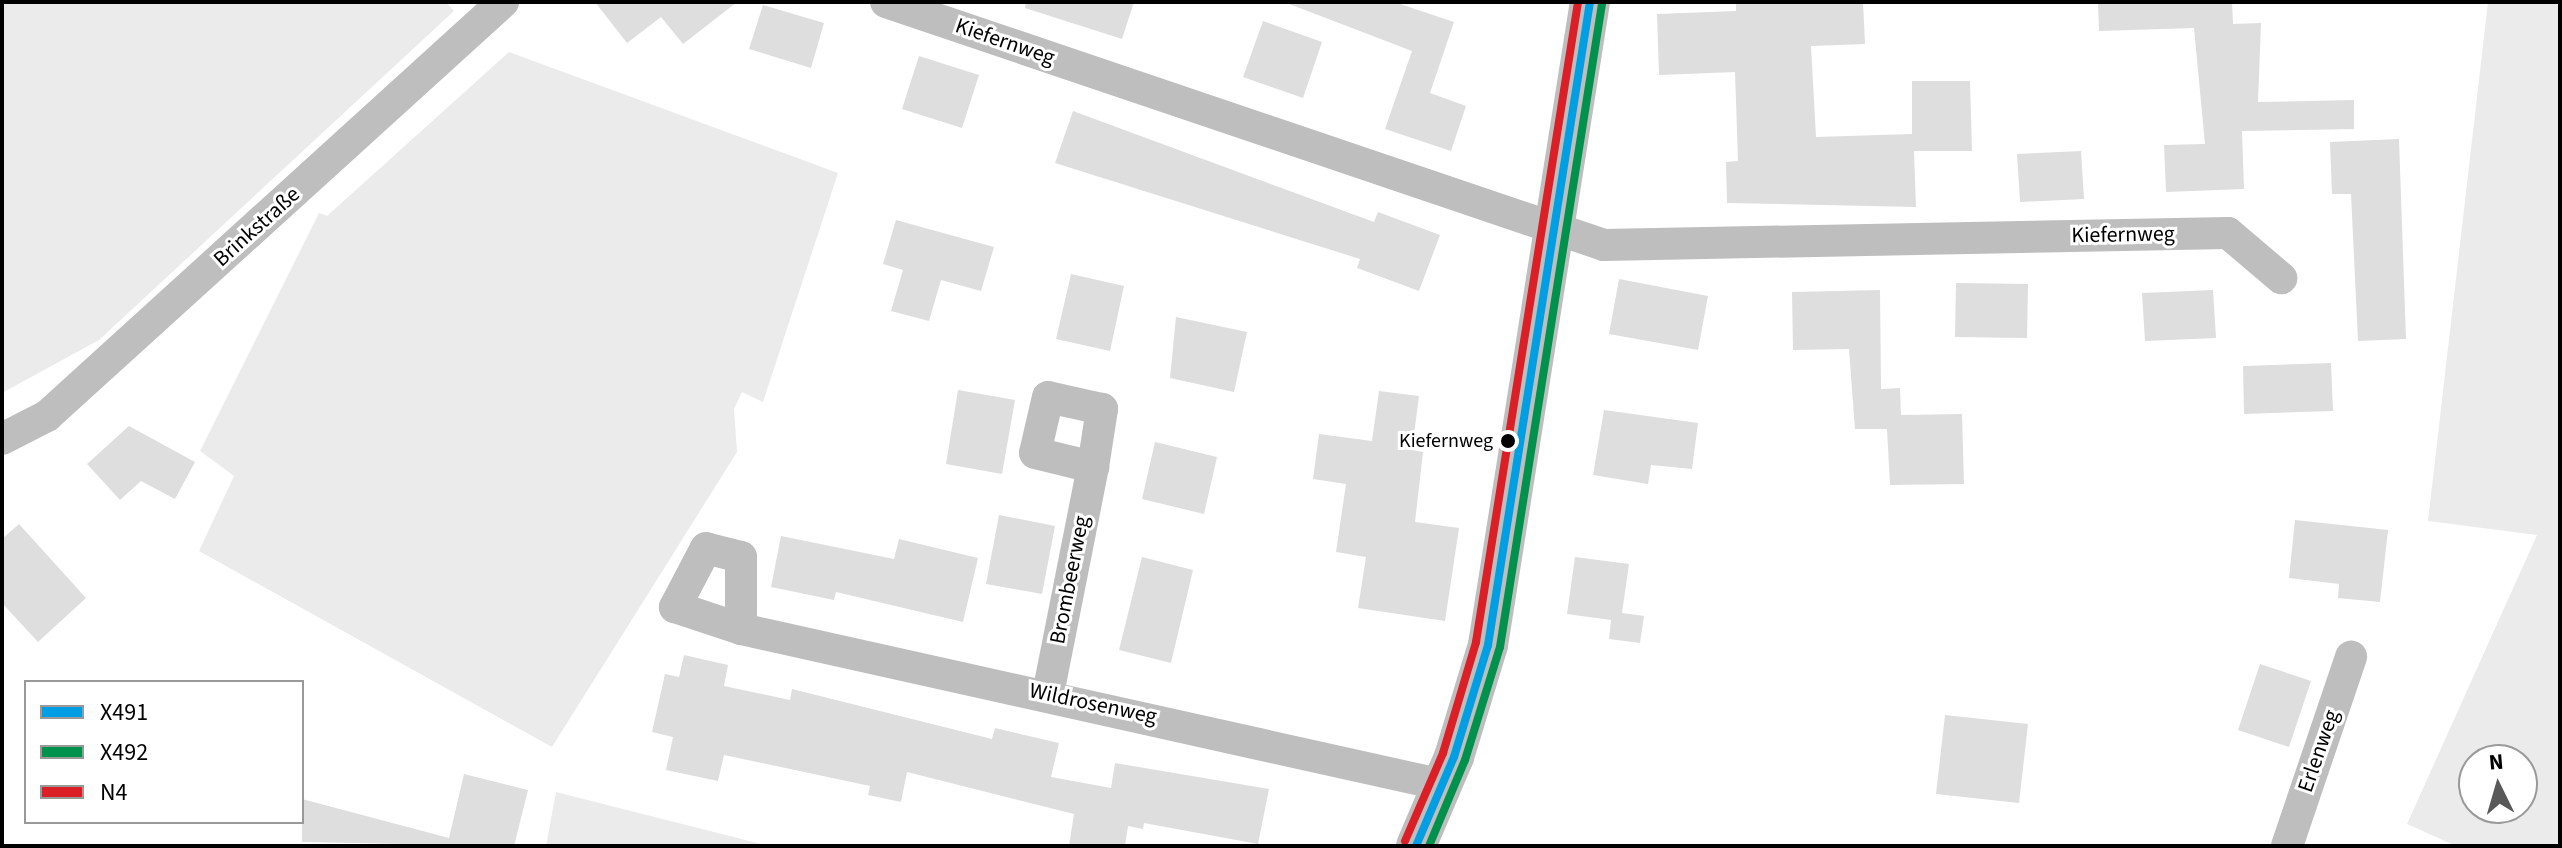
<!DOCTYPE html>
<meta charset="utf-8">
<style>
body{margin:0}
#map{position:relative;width:2562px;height:848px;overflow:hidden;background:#fff;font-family:"Source Sans 3",sans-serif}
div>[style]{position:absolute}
.green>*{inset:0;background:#ebebeb}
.building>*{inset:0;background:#dedede}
.minor>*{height:32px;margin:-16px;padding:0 16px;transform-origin:16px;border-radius:16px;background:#bebebe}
.tertiary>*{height:40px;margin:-20px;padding:0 20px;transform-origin:20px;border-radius:20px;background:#bebebe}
.bus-1>*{height:8px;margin:-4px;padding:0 4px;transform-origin:4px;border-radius:4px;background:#009ee3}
.bus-2>*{height:8px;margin:-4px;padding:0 4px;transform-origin:4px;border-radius:4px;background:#00924d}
.bus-3>*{height:8px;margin:-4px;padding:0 4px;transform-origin:4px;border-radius:4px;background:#db1f26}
.dots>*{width:22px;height:22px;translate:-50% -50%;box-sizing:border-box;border:4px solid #fff;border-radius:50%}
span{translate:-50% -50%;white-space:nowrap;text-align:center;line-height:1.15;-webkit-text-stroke:6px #fff;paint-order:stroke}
.bus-label{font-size:20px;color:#000}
.right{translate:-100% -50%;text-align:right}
.street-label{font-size:22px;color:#000}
.frame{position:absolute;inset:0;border:4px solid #000;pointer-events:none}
.legend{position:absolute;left:24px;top:680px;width:280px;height:144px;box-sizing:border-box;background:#fff;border:2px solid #999;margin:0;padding:10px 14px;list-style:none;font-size:24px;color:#000}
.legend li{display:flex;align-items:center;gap:16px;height:40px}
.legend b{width:40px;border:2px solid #999}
.north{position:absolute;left:2458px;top:744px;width:80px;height:80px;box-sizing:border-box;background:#fff;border:2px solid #999;border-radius:50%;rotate:355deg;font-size:22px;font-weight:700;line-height:32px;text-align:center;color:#000}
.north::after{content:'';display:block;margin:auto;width:28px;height:36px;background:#595959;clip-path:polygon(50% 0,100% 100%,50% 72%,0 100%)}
</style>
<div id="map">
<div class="green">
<div style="clip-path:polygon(2px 2px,446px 2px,454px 11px,99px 340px,2px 393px)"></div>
<div style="clip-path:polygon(evenodd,2488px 2px,2560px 2px,2560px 846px,2456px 846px,2407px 824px,2537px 535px,2428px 521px,2488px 2px,2474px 760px,2522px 760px,2522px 808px,2474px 808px,2474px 760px)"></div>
<div style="clip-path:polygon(509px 52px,838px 173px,763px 402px,742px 392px,734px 409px,737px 452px,552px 747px,199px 551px,234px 476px,200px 451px,319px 213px,327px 216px)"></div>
<div style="clip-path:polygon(556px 792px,769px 846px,546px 846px)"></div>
</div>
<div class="building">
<div style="clip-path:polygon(595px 2px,737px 2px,683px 44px,661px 17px,627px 43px)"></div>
<div style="clip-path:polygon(1026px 2px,1134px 2px,1122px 39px,1025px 8px)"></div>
<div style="clip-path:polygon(1284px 2px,1394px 2px,1454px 22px,1430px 93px,1466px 106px,1451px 151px,1385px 129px,1412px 51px)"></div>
<div style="clip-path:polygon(1736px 2px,1863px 2px,1865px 44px,1811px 46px,1816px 137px,1912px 134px,1912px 81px,1970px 81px,1972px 151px,1914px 151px,1916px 207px,1727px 203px,1726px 162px,1738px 161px,1735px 72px,1659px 75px,1657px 14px,1736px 11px)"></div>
<div style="clip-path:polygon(2098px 2px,2232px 2px,2233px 24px,2261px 23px,2258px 102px,2354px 100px,2354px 129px,2242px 131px,2244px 189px,2166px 192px,2164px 145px,2205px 144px,2194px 28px,2099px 31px)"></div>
<div style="clip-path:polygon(763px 5px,824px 23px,811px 68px,749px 49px)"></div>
<div style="clip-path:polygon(1263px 21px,1322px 42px,1303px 98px,1243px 77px)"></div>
<div style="clip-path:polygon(919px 56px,979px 75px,962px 128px,902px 109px)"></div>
<div style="clip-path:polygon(1073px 111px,1374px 222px,1378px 212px,1440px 235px,1419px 291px,1357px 268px,1360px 259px,1055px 163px)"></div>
<div style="clip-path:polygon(2399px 139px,2406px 339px,2358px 341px,2351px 194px,2332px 194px,2330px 142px)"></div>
<div style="clip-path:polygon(2081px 151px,2084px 199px,2020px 202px,2017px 154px)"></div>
<div style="clip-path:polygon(896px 220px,994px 247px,981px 291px,941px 280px,929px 321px,891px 311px,903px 270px,883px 264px)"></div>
<div style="clip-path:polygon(1071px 274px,1124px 286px,1110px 351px,1056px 339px)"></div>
<div style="clip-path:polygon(1619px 279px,1708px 296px,1698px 350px,1609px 334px)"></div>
<div style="clip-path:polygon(1956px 283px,2028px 284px,2027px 338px,1955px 337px)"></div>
<div style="clip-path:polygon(1880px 290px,1881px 389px,1900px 388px,1901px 415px,1962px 414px,1964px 484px,1890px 485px,1887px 429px,1855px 429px,1849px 349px,1793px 350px,1792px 292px)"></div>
<div style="clip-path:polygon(2213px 290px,2216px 338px,2145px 341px,2142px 293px)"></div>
<div style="clip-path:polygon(1176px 317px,1247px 332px,1234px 392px,1170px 378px)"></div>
<div style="clip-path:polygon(2331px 363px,2333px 411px,2244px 414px,2243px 366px)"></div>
<div style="clip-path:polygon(958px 390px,1015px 400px,1002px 474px,946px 464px)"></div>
<div style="clip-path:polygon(1379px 391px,1419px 396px,1412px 450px,1423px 452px,1415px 522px,1459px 528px,1445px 621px,1358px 608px,1366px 557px,1336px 552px,1346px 484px,1313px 479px,1319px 434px,1372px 441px)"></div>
<div style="clip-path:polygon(1604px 410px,1698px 423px,1692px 469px,1651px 465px,1648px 484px,1593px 475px)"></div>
<div style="clip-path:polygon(129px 426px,195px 462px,175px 499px,141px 481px,120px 500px,87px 464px)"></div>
<div style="clip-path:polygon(1155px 442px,1217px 457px,1204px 514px,1142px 499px)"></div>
<div style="clip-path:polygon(999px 515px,1055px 526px,1042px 594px,986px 584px)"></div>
<div style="clip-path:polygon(2295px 520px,2388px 530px,2380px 602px,2338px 598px,2339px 584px,2289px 578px)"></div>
<div style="clip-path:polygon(19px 524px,86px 598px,38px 642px,2px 603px,2px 539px)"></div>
<div style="clip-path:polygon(781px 536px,894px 559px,899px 539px,978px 558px,963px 622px,836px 592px,834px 600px,771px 587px)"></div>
<div style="clip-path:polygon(1142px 557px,1193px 570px,1171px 663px,1119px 650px)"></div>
<div style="clip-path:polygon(1575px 557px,1629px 564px,1622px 613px,1644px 616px,1640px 643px,1609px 639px,1611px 620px,1567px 614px)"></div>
<div style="clip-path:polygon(684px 655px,728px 665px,724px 686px,790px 700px,792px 689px,992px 739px,995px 728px,1059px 743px,1051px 777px,1111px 788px,1115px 763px,1269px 789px,1258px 844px,1144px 823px,1143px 829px,1128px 826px,1125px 846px,1069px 846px,1074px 814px,907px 772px,901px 802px,868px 795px,870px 786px,724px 755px,718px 781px,666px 770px,673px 737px,652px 732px,665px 674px,679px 677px)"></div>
<div style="clip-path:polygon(2260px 664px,2311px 681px,2289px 747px,2238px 730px)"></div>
<div style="clip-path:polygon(1945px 715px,2028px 724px,2019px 803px,1936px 794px)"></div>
<div style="clip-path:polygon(464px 774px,528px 790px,514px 846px,302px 842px,302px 799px,449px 838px)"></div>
</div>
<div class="minor">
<div style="left:886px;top:2px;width:758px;rotate:18.7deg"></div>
<div style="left:1604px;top:245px;width:624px;rotate:-1.1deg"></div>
<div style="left:2228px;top:233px;width:70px;rotate:40.3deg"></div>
<div style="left:2px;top:439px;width:51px;rotate:-27.1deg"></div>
<div style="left:47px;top:416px;width:616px;rotate:-42.24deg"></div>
<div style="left:741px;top:629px;width:72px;rotate:-90deg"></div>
<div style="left:741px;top:557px;width:36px;rotate:-166deg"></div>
<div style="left:706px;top:548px;width:67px;rotate:117.7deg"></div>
<div style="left:675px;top:607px;width:70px;rotate:18.4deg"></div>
<div style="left:741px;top:629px;width:719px;rotate:12.53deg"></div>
<div style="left:1048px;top:694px;width:231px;rotate:-78.8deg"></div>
<div style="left:1093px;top:467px;width:59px;rotate:-81.2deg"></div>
<div style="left:1102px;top:409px;width:55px;rotate:-167.5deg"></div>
<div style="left:1048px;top:397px;width:57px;rotate:103.1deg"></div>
<div style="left:1035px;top:453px;width:60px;rotate:13.6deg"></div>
<div style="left:2287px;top:846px;width:200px;rotate:-71.3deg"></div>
</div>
<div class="tertiary">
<div style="left:1416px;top:846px;width:97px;rotate:-66.9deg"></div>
<div style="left:1454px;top:757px;width:117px;rotate:-73.1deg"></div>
<div style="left:1488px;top:645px;width:651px;rotate:-80.99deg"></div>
</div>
<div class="bus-1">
<div style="left:1416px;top:846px;width:97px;rotate:-66.9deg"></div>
<div style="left:1454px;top:757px;width:117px;rotate:-73.1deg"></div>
<div style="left:1488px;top:645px;width:651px;rotate:-80.99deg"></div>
</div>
<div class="bus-2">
<div style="left:1429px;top:846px;width:93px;rotate:-67.3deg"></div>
<div style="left:1465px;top:760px;width:118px;rotate:-72.8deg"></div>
<div style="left:1500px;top:647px;width:651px;rotate:-80.99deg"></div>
</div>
<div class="bus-3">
<div style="left:1405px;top:841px;width:96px;rotate:-66.6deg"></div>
<div style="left:1443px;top:753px;width:116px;rotate:-73.4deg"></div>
<div style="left:1476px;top:642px;width:648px;rotate:-80.94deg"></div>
</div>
<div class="dots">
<div style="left:1508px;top:441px;background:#000"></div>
</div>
<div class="bus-label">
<span class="right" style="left:1493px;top:441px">Kiefernweg</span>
</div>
<div class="street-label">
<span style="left:1005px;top:42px;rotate:19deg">Kiefernweg</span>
<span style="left:257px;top:227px;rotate:-42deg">Brinkstraße</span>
<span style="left:2123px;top:235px;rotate:-1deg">Kiefernweg</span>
<span style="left:1070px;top:580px;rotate:-79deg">Brombeerweg</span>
<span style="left:1093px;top:704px;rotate:12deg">Wildrosenweg</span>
<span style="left:2319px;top:751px;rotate:-71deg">Erlenweg</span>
</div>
<div class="frame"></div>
<ul class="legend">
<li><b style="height:10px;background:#009ee3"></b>X491</li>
<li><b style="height:10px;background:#00924d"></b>X492</li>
<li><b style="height:10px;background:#db1f26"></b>N4</li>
</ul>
<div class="north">N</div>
</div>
